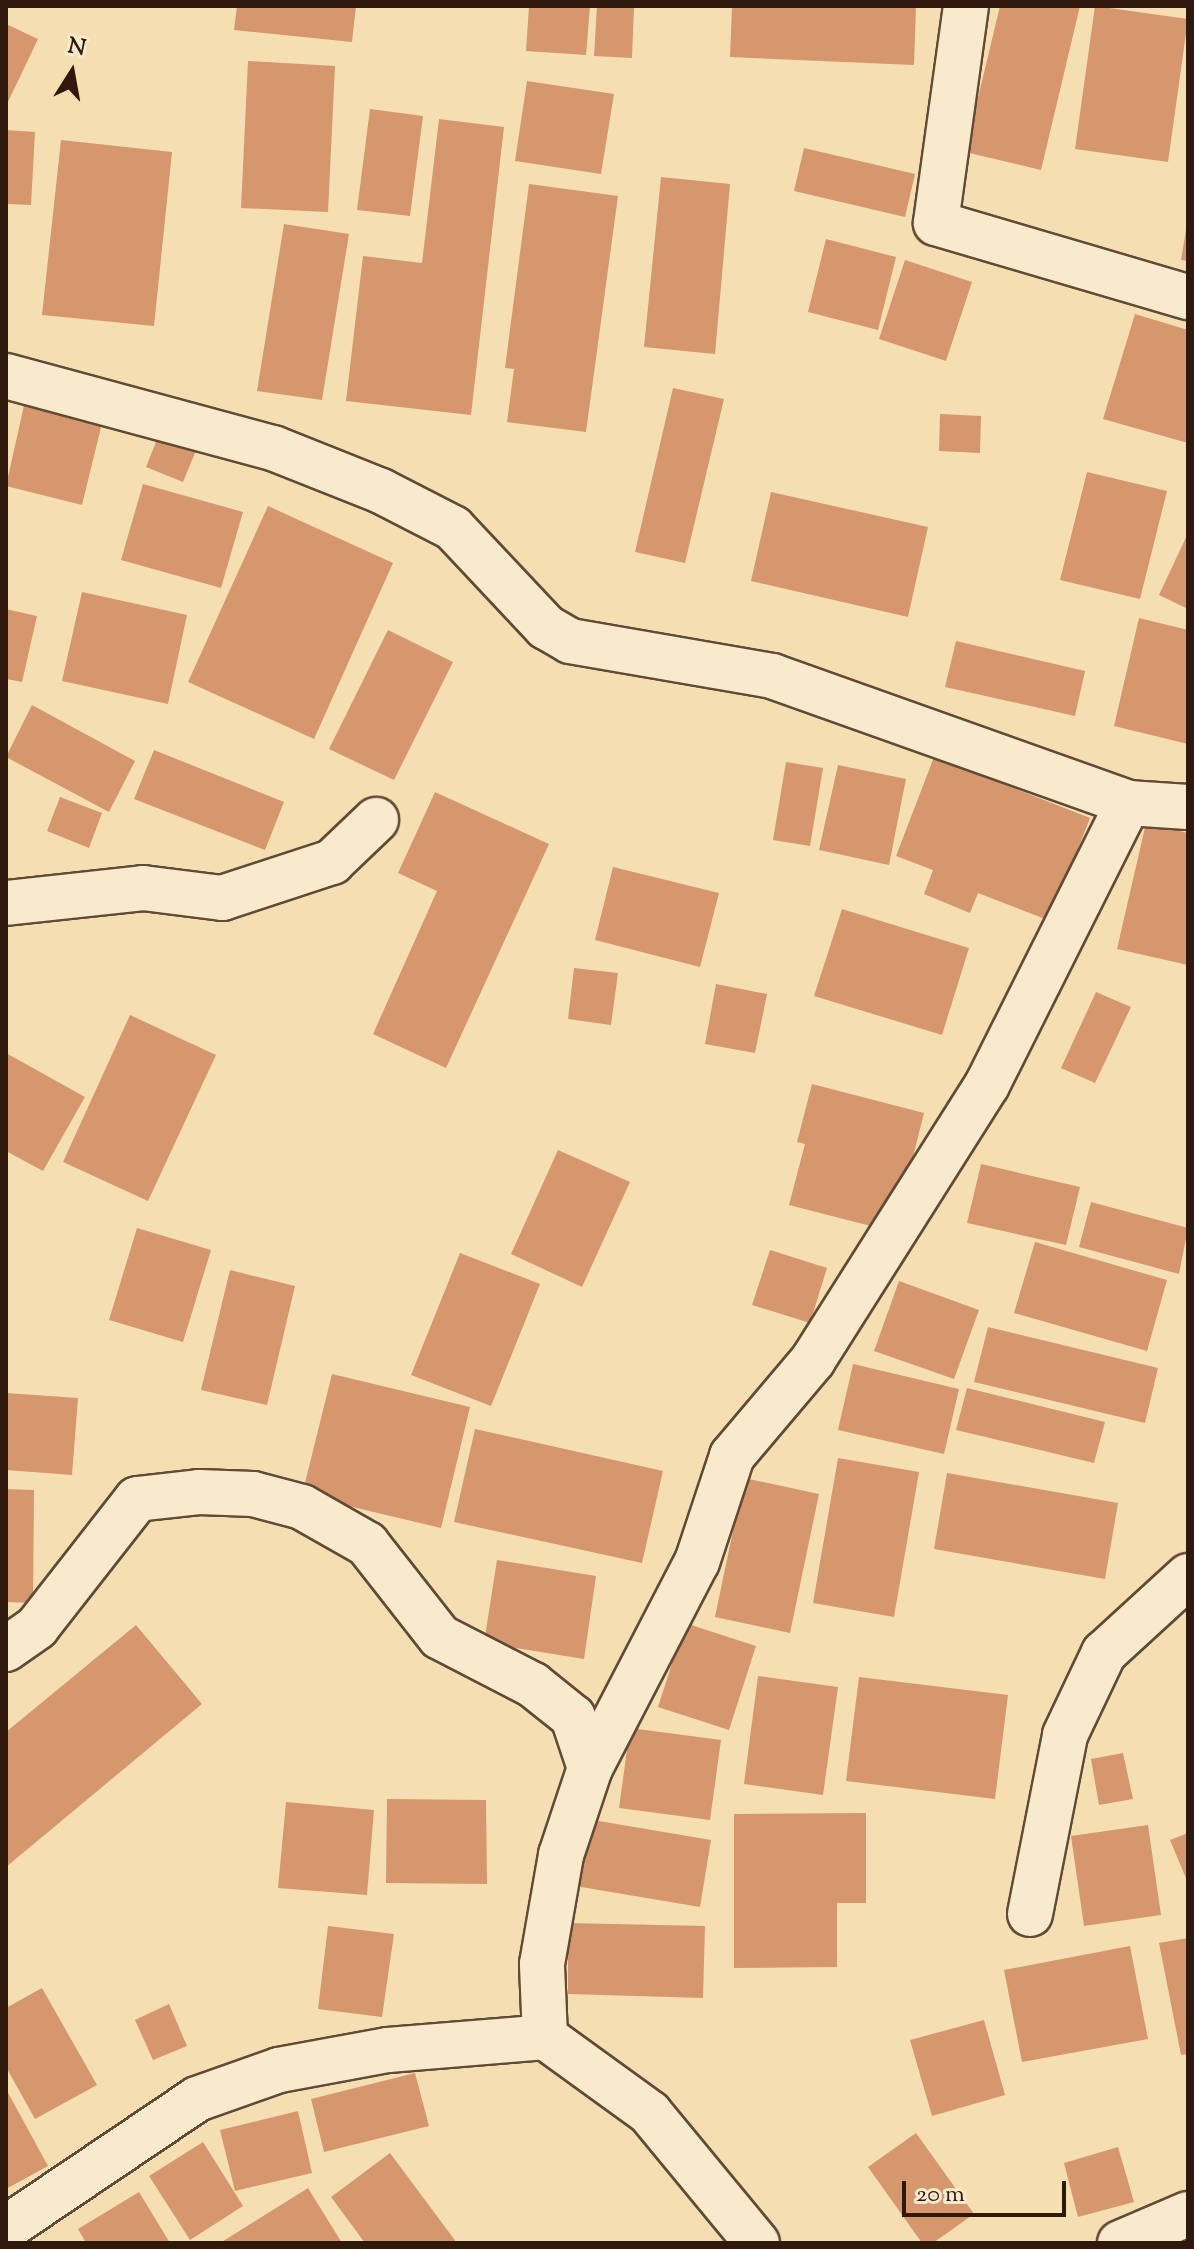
<!DOCTYPE html>
<style>
body{margin:0}
#map{position:relative;width:1194px;height:2249px;overflow:hidden;background:#f6deb3;font-family:"Sorts Mill Goudy",serif}
div>[style]{position:absolute}
.building>*{inset:0;background:#d6976f}
.roads{filter:drop-shadow(2px 0 #614a36) drop-shadow(-2px 0 #614a36) drop-shadow(0 2px #614a36) drop-shadow(0 -2px #614a36)}
.minor>*{height:44px;margin:-22px;padding:0 22px;transform-origin:22px;border-radius:22px;background:#f9eace}
span{translate:-50% -50%;white-space:nowrap;text-align:center;line-height:1.15;-webkit-text-stroke:6px #f9eace;paint-order:stroke}
.frame{position:absolute;inset:0;border:8px solid #2f180c;pointer-events:none}
.north{position:absolute;left:32px;top:32px;width:80px;height:80px;-webkit-text-stroke:6px #f9eace;paint-order:stroke;rotate:11deg;font-size:22px;font-weight:700;line-height:32px;text-align:center;color:#2f180c}
.north::after{content:'';display:block;margin:auto;width:28px;height:36px;background:#2f180c;clip-path:polygon(50% 0,100% 100%,50% 72%,0 100%)}
.scale{position:absolute;left:902px;top:2181px;width:164px;height:36px;box-sizing:border-box;border:4px solid #2f180c;border-top:0;padding-left:10px;font-size:24px;line-height:28px;white-space:nowrap;color:#2f180c;-webkit-text-stroke:6px #f9eace;paint-order:stroke}
</style>
<div id="map">
<div class="building">
<div style="clip-path:polygon(237px 6px,356px 6px,352px 42px,234px 30px)"></div>
<div style="clip-path:polygon(529px 6px,590px 6px,586px 55px,526px 51px)"></div>
<div style="clip-path:polygon(597px 6px,634px 6px,632px 58px,594px 56px)"></div>
<div style="clip-path:polygon(732px 6px,916px 6px,914px 65px,730px 57px)"></div>
<div style="clip-path:polygon(1000px 6px,1080px 6px,1041px 170px,965px 152px)"></div>
<div style="clip-path:polygon(1095px 6px,1188px 19px,1168px 162px,1075px 149px)"></div>
<div style="clip-path:polygon(6px 24px,38px 39px,6px 106px)"></div>
<div style="clip-path:polygon(248px 61px,335px 66px,328px 212px,241px 208px)"></div>
<div style="clip-path:polygon(527px 81px,614px 94px,601px 174px,515px 161px)"></div>
<div style="clip-path:polygon(370px 109px,423px 116px,410px 216px,357px 210px)"></div>
<div style="clip-path:polygon(439px 119px,504px 127px,471px 415px,346px 401px,363px 256px,422px 263px)"></div>
<div style="clip-path:polygon(6px 130px,35px 132px,31px 205px,6px 204px)"></div>
<div style="clip-path:polygon(61px 140px,172px 152px,154px 326px,42px 315px)"></div>
<div style="clip-path:polygon(804px 148px,915px 174px,905px 217px,794px 191px)"></div>
<div style="clip-path:polygon(661px 177px,730px 184px,715px 354px,644px 347px)"></div>
<div style="clip-path:polygon(529px 184px,618px 196px,586px 432px,507px 422px,514px 369px,505px 368px)"></div>
<div style="clip-path:polygon(1188px 218px,1188px 261px,1181px 260px)"></div>
<div style="clip-path:polygon(284px 224px,349px 234px,322px 400px,257px 391px)"></div>
<div style="clip-path:polygon(826px 239px,896px 257px,878px 330px,808px 312px)"></div>
<div style="clip-path:polygon(905px 260px,972px 282px,946px 361px,879px 339px)"></div>
<div style="clip-path:polygon(1135px 314px,1188px 330px,1188px 443px,1103px 419px)"></div>
<div style="clip-path:polygon(673px 388px,724px 399px,685px 563px,635px 552px)"></div>
<div style="clip-path:polygon(27px 392px,105px 411px,82px 505px,6px 486px)"></div>
<div style="clip-path:polygon(940px 414px,981px 416px,980px 453px,939px 451px)"></div>
<div style="clip-path:polygon(160px 432px,197px 448px,183px 482px,146px 467px)"></div>
<div style="clip-path:polygon(1087px 472px,1167px 491px,1140px 599px,1060px 580px)"></div>
<div style="clip-path:polygon(143px 484px,243px 512px,221px 588px,121px 560px)"></div>
<div style="clip-path:polygon(771px 492px,928px 527px,908px 617px,751px 581px)"></div>
<div style="clip-path:polygon(268px 506px,393px 563px,314px 739px,188px 682px)"></div>
<div style="clip-path:polygon(1188px 533px,1188px 609px,1159px 595px)"></div>
<div style="clip-path:polygon(82px 592px,187px 615px,168px 704px,62px 681px)"></div>
<div style="clip-path:polygon(6px 609px,37px 616px,22px 682px,6px 679px)"></div>
<div style="clip-path:polygon(1139px 618px,1188px 630px,1188px 744px,1114px 726px)"></div>
<div style="clip-path:polygon(388px 630px,453px 662px,394px 780px,329px 749px)"></div>
<div style="clip-path:polygon(956px 641px,1085px 671px,1075px 716px,945px 687px)"></div>
<div style="clip-path:polygon(32px 705px,135px 761px,109px 812px,6px 757px)"></div>
<div style="clip-path:polygon(154px 750px,284px 802px,265px 850px,134px 799px)"></div>
<div style="clip-path:polygon(934px 757px,1090px 818px,1050px 921px,978px 893px,970px 913px,924px 894px,933px 870px,896px 856px)"></div>
<div style="clip-path:polygon(786px 762px,823px 768px,810px 846px,773px 840px)"></div>
<div style="clip-path:polygon(838px 765px,906px 779px,889px 865px,819px 850px)"></div>
<div style="clip-path:polygon(435px 792px,549px 844px,446px 1068px,373px 1034px,437px 891px,398px 873px)"></div>
<div style="clip-path:polygon(60px 797px,102px 813px,89px 848px,47px 831px)"></div>
<div style="clip-path:polygon(1146px 823px,1188px 833px,1188px 965px,1117px 949px)"></div>
<div style="clip-path:polygon(613px 867px,719px 893px,700px 967px,595px 940px)"></div>
<div style="clip-path:polygon(842px 909px,969px 948px,942px 1035px,814px 996px)"></div>
<div style="clip-path:polygon(574px 968px,618px 973px,611px 1025px,568px 1019px)"></div>
<div style="clip-path:polygon(716px 984px,767px 994px,755px 1053px,705px 1044px)"></div>
<div style="clip-path:polygon(1096px 992px,1131px 1007px,1095px 1083px,1061px 1068px)"></div>
<div style="clip-path:polygon(130px 1015px,216px 1055px,148px 1201px,63px 1162px)"></div>
<div style="clip-path:polygon(6px 1053px,85px 1097px,43px 1171px,6px 1151px)"></div>
<div style="clip-path:polygon(812px 1084px,924px 1113px,894px 1232px,789px 1205px,805px 1144px,797px 1142px)"></div>
<div style="clip-path:polygon(558px 1150px,630px 1182px,582px 1287px,511px 1254px)"></div>
<div style="clip-path:polygon(981px 1164px,1080px 1187px,1066px 1245px,967px 1223px)"></div>
<div style="clip-path:polygon(1091px 1202px,1188px 1228px,1179px 1274px,1079px 1247px)"></div>
<div style="clip-path:polygon(137px 1228px,211px 1250px,183px 1342px,109px 1320px)"></div>
<div style="clip-path:polygon(1035px 1242px,1167px 1280px,1147px 1351px,1014px 1313px)"></div>
<div style="clip-path:polygon(770px 1250px,827px 1268px,810px 1323px,752px 1305px)"></div>
<div style="clip-path:polygon(460px 1253px,540px 1284px,491px 1406px,411px 1375px)"></div>
<div style="clip-path:polygon(230px 1270px,295px 1286px,267px 1405px,201px 1390px)"></div>
<div style="clip-path:polygon(899px 1281px,979px 1310px,954px 1379px,874px 1351px)"></div>
<div style="clip-path:polygon(988px 1327px,1158px 1368px,1145px 1423px,974px 1382px)"></div>
<div style="clip-path:polygon(853px 1364px,959px 1389px,944px 1454px,838px 1430px)"></div>
<div style="clip-path:polygon(332px 1374px,470px 1407px,441px 1528px,302px 1495px)"></div>
<div style="clip-path:polygon(967px 1388px,1105px 1422px,1094px 1463px,956px 1430px)"></div>
<div style="clip-path:polygon(6px 1393px,78px 1398px,72px 1475px,6px 1470px)"></div>
<div style="clip-path:polygon(475px 1429px,663px 1471px,642px 1563px,454px 1522px)"></div>
<div style="clip-path:polygon(838px 1458px,919px 1472px,894px 1617px,813px 1603px)"></div>
<div style="clip-path:polygon(947px 1473px,1118px 1503px,1105px 1579px,934px 1549px)"></div>
<div style="clip-path:polygon(744px 1478px,819px 1494px,790px 1633px,715px 1617px)"></div>
<div style="clip-path:polygon(6px 1489px,34px 1490px,33px 1603px,6px 1602px)"></div>
<div style="clip-path:polygon(497px 1560px,596px 1576px,584px 1659px,484px 1643px)"></div>
<div style="clip-path:polygon(685px 1623px,756px 1646px,729px 1730px,658px 1707px)"></div>
<div style="clip-path:polygon(136px 1625px,202px 1704px,6px 1867px,6px 1732px)"></div>
<div style="clip-path:polygon(758px 1676px,838px 1687px,823px 1795px,744px 1784px)"></div>
<div style="clip-path:polygon(859px 1677px,1008px 1695px,995px 1799px,846px 1781px)"></div>
<div style="clip-path:polygon(630px 1728px,721px 1740px,710px 1820px,619px 1808px)"></div>
<div style="clip-path:polygon(1123px 1753px,1133px 1799px,1099px 1805px,1091px 1759px)"></div>
<div style="clip-path:polygon(387px 1799px,486px 1800px,487px 1884px,386px 1883px)"></div>
<div style="clip-path:polygon(286px 1802px,374px 1810px,367px 1895px,278px 1888px)"></div>
<div style="clip-path:polygon(866px 1813px,866px 1903px,837px 1903px,837px 1967px,734px 1968px,734px 1814px)"></div>
<div style="clip-path:polygon(587px 1819px,711px 1840px,700px 1907px,575px 1886px)"></div>
<div style="clip-path:polygon(1148px 1825px,1161px 1915px,1084px 1926px,1071px 1836px)"></div>
<div style="clip-path:polygon(1188px 1833px,1188px 1883px,1170px 1840px)"></div>
<div style="clip-path:polygon(568px 1923px,705px 1926px,703px 1998px,568px 1994px)"></div>
<div style="clip-path:polygon(328px 1926px,394px 1934px,382px 2017px,318px 2009px)"></div>
<div style="clip-path:polygon(1188px 1938px,1188px 2054px,1181px 2055px,1159px 1943px)"></div>
<div style="clip-path:polygon(1130px 1946px,1148px 2039px,1022px 2062px,1004px 1970px)"></div>
<div style="clip-path:polygon(42px 1988px,97px 2085px,35px 2119px,6px 2067px,6px 2008px)"></div>
<div style="clip-path:polygon(169px 2004px,187px 2046px,153px 2060px,135px 2020px)"></div>
<div style="clip-path:polygon(984px 2020px,1005px 2095px,932px 2116px,910px 2040px)"></div>
<div style="clip-path:polygon(415px 2073px,429px 2126px,324px 2152px,311px 2099px)"></div>
<div style="clip-path:polygon(6px 2089px,48px 2166px,6px 2189px)"></div>
<div style="clip-path:polygon(298px 2111px,312px 2173px,235px 2191px,220px 2130px)"></div>
<div style="clip-path:polygon(916px 2133px,974px 2214px,933px 2243px,922px 2243px,868px 2167px)"></div>
<div style="clip-path:polygon(203px 2142px,243px 2206px,190px 2240px,149px 2176px)"></div>
<div style="clip-path:polygon(1118px 2147px,1134px 2202px,1078px 2217px,1064px 2163px)"></div>
<div style="clip-path:polygon(390px 2153px,457px 2243px,365px 2243px,331px 2197px)"></div>
<div style="clip-path:polygon(308px 2188px,342px 2243px,220px 2243px)"></div>
<div style="clip-path:polygon(139px 2192px,170px 2243px,86px 2243px,78px 2229px)"></div>
</div>
<div class="roads">
<div class="minor">
<div style="left:966px;top:6px;width:219px;rotate:97.9deg"></div>
<div style="left:936px;top:223px;width:263px;rotate:16.4deg"></div>
<div style="left:6px;top:376px;width:277px;rotate:15.1deg"></div>
<div style="left:273px;top:448px;width:116px;rotate:21.7deg"></div>
<div style="left:381px;top:491px;width:81px;rotate:27.2deg"></div>
<div style="left:453px;top:528px;width:136px;rotate:46.8deg"></div>
<div style="left:546px;top:627px;width:28px;rotate:30deg"></div>
<div style="left:570px;top:641px;width:205px;rotate:9.8deg"></div>
<div style="left:772px;top:676px;width:378px;rotate:19.6deg"></div>
<div style="left:1128px;top:803px;width:60px;rotate:3.8deg"></div>
<div style="left:6px;top:903px;width:138px;rotate:-6.2deg"></div>
<div style="left:143px;top:888px;width:80px;rotate:7.2deg"></div>
<div style="left:222px;top:898px;width:116px;rotate:-18.1deg"></div>
<div style="left:332px;top:862px;width:61px;rotate:-43.7deg"></div>
<div style="left:6px;top:1649px;width:38px;rotate:-35deg"></div>
<div style="left:37px;top:1627px;width:162px;rotate:-52deg"></div>
<div style="left:137px;top:1499px;width:62px;rotate:-6.4deg"></div>
<div style="left:199px;top:1492px;width:54px;rotate:2.1deg"></div>
<div style="left:253px;top:1494px;width:51px;rotate:14.9deg"></div>
<div style="left:302px;top:1507px;width:75px;rotate:29.6deg"></div>
<div style="left:367px;top:1544px;width:118px;rotate:51.9deg"></div>
<div style="left:440px;top:1637px;width:105px;rotate:27.3deg"></div>
<div style="left:533px;top:1685px;width:51px;rotate:38.7deg"></div>
<div style="left:573px;top:1717px;width:54px;rotate:71.6deg"></div>
<div style="left:1030px;top:1914px;width:182px;rotate:-78.9deg"></div>
<div style="left:1065px;top:1735px;width:91px;rotate:-64.6deg"></div>
<div style="left:1104px;top:1653px;width:114px;rotate:-42.5deg"></div>
<div style="left:6px;top:2228px;width:230px;rotate:-34deg"></div>
<div style="left:197px;top:2099px;width:87px;rotate:-19.5deg"></div>
<div style="left:279px;top:2070px;width:111px;rotate:-10.4deg"></div>
<div style="left:388px;top:2050px;width:158px;rotate:-4.7deg"></div>
<div style="left:757px;top:2243px;width:168px;rotate:-129.5deg"></div>
<div style="left:650px;top:2113px;width:130px;rotate:-144.1deg"></div>
<div style="left:545px;top:2037px;width:73px;rotate:-92.4deg"></div>
<div style="left:542px;top:1964px;width:111px;rotate:-80.1deg"></div>
<div style="left:561px;top:1855px;width:92px;rotate:-71.6deg"></div>
<div style="left:590px;top:1768px;width:232px;rotate:-62.6deg"></div>
<div style="left:697px;top:1562px;width:112px;rotate:-71.7deg"></div>
<div style="left:732px;top:1456px;width:126px;rotate:-49.8deg"></div>
<div style="left:813px;top:1360px;width:325px;rotate:-57.7deg"></div>
<div style="left:987px;top:1085px;width:315px;rotate:-63.4deg"></div>
<div style="left:1120px;top:2243px;width:74px;rotate:-23.1deg"></div>
</div>
</div>
<div class="frame"></div>
<div class="north">N</div>
<div class="scale">20 m</div>
</div>
